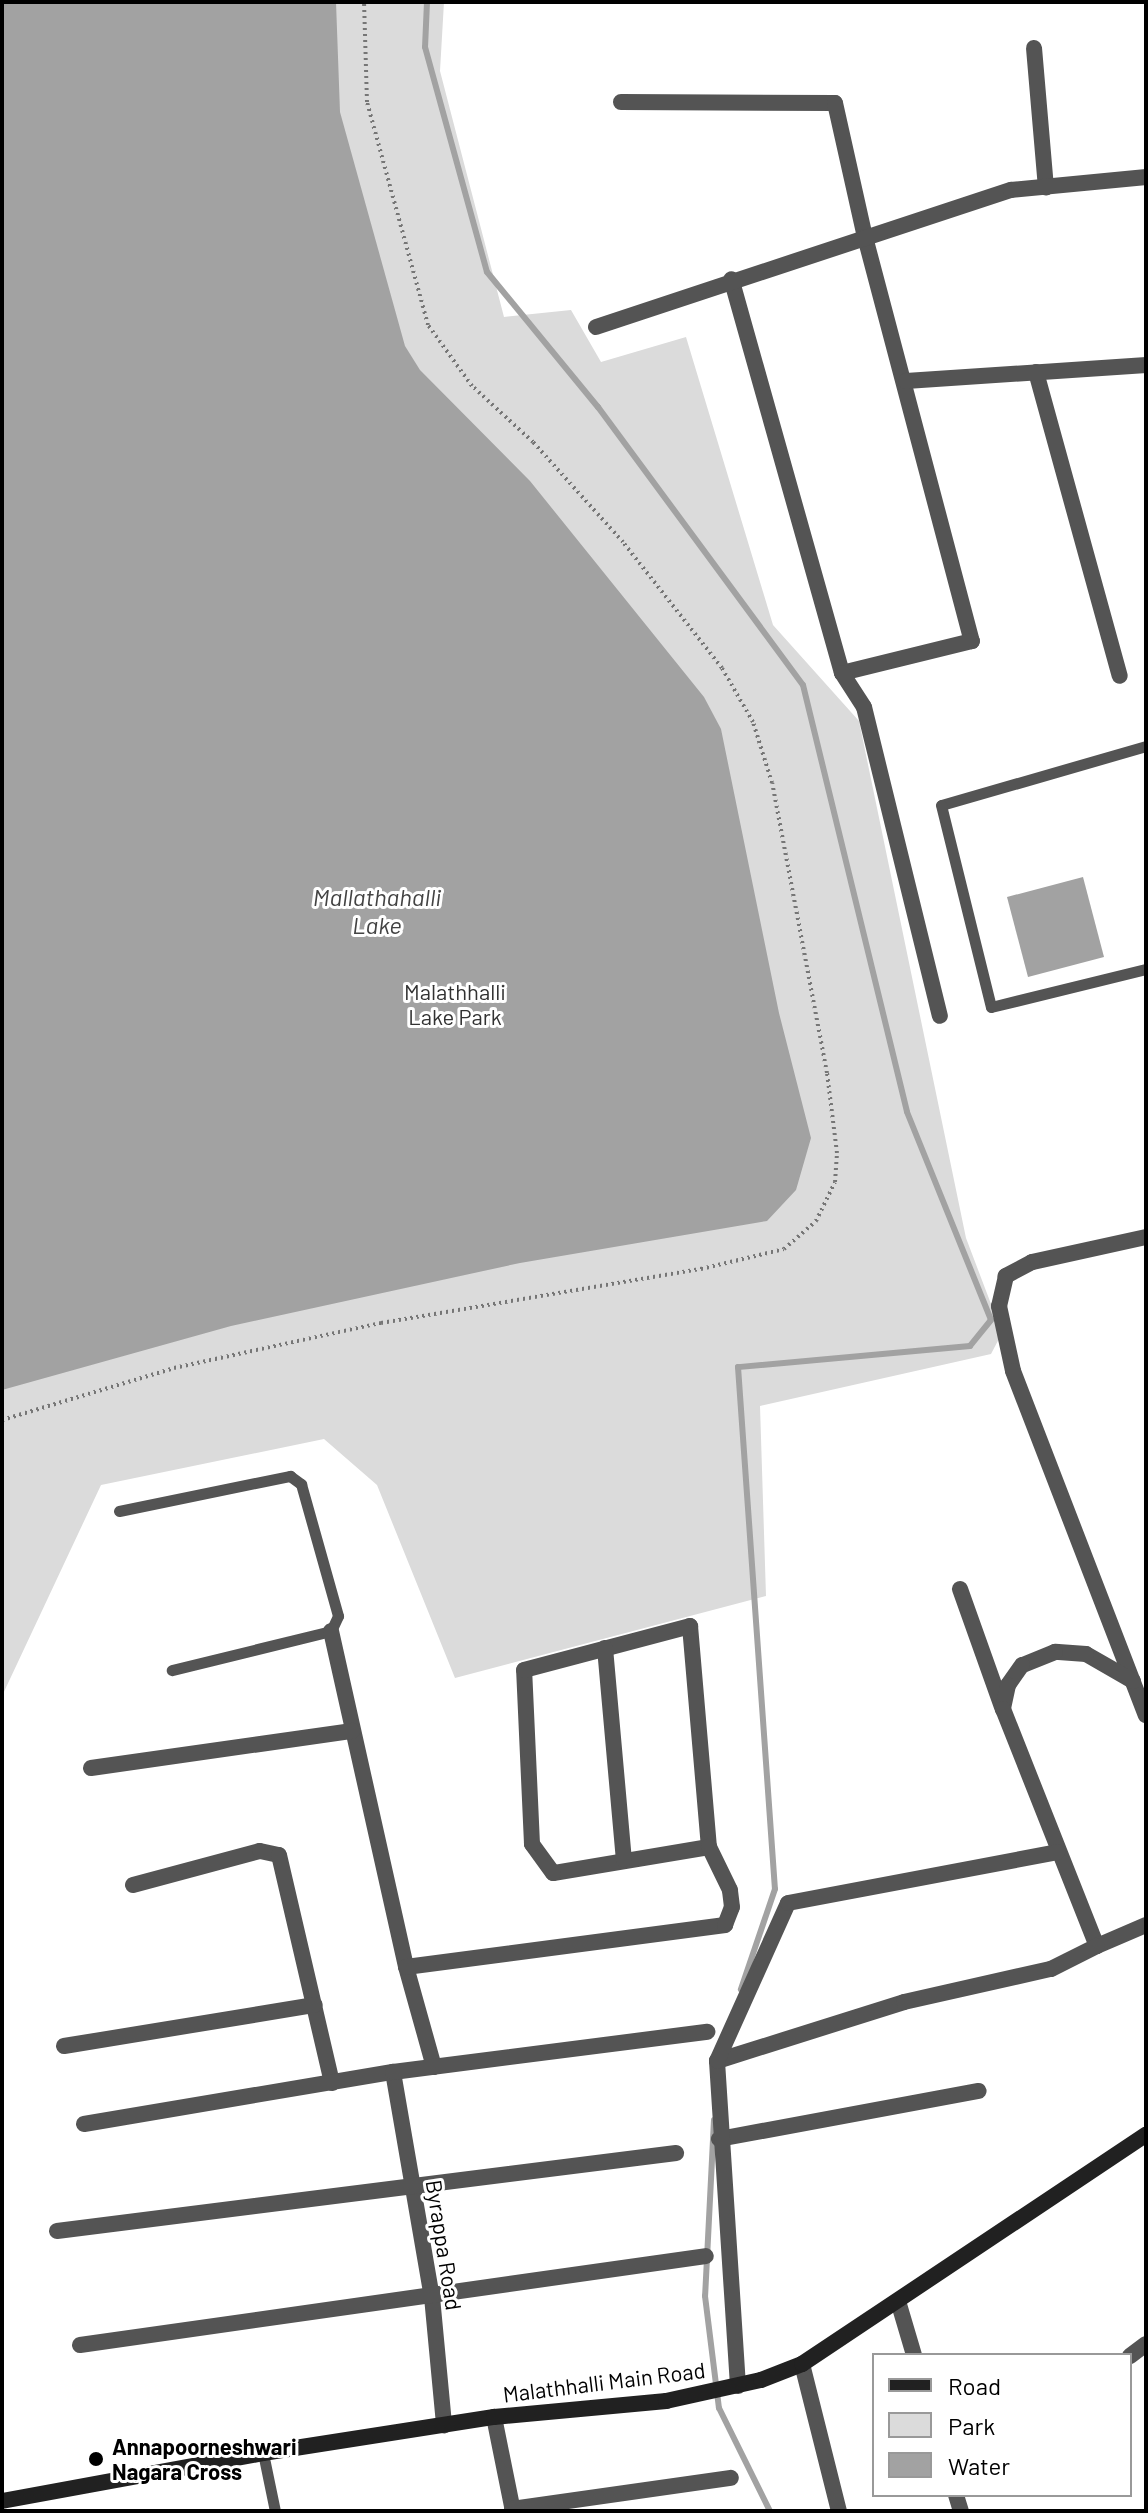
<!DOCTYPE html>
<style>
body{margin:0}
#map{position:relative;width:1148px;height:2513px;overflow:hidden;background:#fff;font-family:Barlow,sans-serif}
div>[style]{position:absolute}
.green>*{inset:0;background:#dbdbdb}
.water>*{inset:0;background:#a2a2a2}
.stream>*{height:6px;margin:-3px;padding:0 3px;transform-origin:3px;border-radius:3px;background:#a2a2a2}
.path>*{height:4px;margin-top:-2px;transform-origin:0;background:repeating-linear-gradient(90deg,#767676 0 2px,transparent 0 6px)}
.lane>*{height:11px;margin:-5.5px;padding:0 5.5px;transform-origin:5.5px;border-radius:5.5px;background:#545454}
.street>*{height:16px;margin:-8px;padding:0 8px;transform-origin:8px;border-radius:8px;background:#545454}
.secondary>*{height:16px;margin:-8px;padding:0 8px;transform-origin:8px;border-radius:8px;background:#212121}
.dots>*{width:22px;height:22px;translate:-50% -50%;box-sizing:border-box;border:4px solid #fff;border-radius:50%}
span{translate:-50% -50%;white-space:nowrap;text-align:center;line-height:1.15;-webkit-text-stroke:6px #fff;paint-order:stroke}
.park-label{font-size:22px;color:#323232}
.street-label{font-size:22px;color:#000}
.poi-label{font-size:22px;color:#000;font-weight:700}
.left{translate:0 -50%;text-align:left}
.water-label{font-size:24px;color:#434343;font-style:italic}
.frame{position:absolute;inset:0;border:4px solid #000;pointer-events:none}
.legend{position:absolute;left:872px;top:2353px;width:260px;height:144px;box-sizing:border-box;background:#fff;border:2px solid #999;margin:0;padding:10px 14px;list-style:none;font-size:24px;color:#000}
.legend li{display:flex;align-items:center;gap:16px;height:40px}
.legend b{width:40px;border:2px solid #999}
</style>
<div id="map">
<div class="green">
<div style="clip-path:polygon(2px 2px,444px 2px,440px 71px,504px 317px,571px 310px,601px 362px,686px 337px,773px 625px,859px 721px,966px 1238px,1002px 1333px,991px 1354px,760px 1406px,766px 1596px,455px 1678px,377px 1485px,324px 1439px,101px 1485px,2px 1696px)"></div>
</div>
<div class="water">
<div style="clip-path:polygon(2px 2px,336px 2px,340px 112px,405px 346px,420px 370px,530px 481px,704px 697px,721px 729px,779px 1013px,811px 1138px,796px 1190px,767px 1221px,520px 1263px,231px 1326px,2px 1390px)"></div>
<div style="clip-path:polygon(1083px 877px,1104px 957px,1028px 977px,1007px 897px)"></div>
</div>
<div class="stream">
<div style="left:427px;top:2px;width:45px;rotate:92.5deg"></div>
<div style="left:425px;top:47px;width:233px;rotate:74.6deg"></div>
<div style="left:487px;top:272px;width:175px;rotate:50.6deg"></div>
<div style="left:598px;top:407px;width:345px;rotate:53.6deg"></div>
<div style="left:803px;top:685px;width:439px;rotate:76.3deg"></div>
<div style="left:907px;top:1112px;width:224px;rotate:68deg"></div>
<div style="left:991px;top:1320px;width:33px;rotate:129deg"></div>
<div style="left:970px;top:1346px;width:233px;rotate:174.8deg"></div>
<div style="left:738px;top:1367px;width:523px;rotate:85.95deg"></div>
<div style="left:775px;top:1889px;width:106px;rotate:108.8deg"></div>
<div style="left:714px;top:2120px;width:176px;rotate:92.9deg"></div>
<div style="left:705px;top:2296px;width:113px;rotate:82.9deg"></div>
<div style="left:719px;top:2408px;width:115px;rotate:63.7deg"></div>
</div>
<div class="path">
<div style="left:2px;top:1420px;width:180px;rotate:-16.8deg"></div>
<div style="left:174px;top:1368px;width:212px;rotate:-12.3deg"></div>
<div style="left:381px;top:1323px;width:325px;rotate:-9.6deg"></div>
<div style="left:701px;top:1269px;width:85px;rotate:-13.5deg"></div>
<div style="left:784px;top:1249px;width:43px;rotate:-41.2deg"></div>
<div style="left:816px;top:1221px;width:43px;rotate:-64deg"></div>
<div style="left:835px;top:1182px;width:29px;rotate:-86deg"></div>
<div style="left:837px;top:1153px;width:81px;rotate:-97.1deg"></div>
<div style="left:827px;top:1073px;width:295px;rotate:-100.7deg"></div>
<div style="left:772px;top:783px;width:64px;rotate:-107.3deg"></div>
<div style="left:753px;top:722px;width:62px;rotate:-119.9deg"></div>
<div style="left:722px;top:668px;width:160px;rotate:-128.2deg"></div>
<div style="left:623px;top:542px;width:135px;rotate:-132deg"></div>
<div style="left:533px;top:442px;width:83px;rotate:-137.4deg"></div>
<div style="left:472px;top:386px;width:75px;rotate:-125.8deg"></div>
<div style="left:428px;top:325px;width:231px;rotate:-105.3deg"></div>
<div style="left:367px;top:102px;width:100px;rotate:-91.7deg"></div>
</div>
<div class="lane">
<div style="left:1146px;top:746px;width:213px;rotate:163.9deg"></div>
<div style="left:941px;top:805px;width:208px;rotate:76.1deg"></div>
<div style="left:991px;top:1007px;width:160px;rotate:-13.8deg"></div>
<div style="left:119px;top:1511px;width:175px;rotate:-11.6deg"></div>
<div style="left:290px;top:1476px;width:14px;rotate:36deg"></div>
<div style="left:301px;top:1484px;width:137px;rotate:74.3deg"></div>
<div style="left:338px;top:1616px;width:17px;rotate:115deg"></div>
<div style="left:331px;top:1631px;width:164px;rotate:166.2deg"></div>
<div style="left:263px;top:2453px;width:59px;rotate:78.3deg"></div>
</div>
<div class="street">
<div style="left:1034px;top:48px;width:140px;rotate:85.1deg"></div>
<div style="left:621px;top:102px;width:214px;rotate:0.3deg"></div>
<div style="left:835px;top:103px;width:137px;rotate:77.4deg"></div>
<div style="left:865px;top:237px;width:418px;rotate:75.2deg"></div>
<div style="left:972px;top:641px;width:134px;rotate:166.2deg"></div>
<div style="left:842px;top:673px;width:409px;rotate:-105.7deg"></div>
<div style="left:596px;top:327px;width:437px;rotate:-18.3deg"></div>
<div style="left:1011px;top:190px;width:136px;rotate:-5.5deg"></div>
<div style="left:1036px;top:372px;width:315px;rotate:74.6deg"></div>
<div style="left:906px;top:381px;width:241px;rotate:-3.8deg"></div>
<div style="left:842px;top:673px;width:40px;rotate:57.1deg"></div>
<div style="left:864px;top:707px;width:318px;rotate:76.2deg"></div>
<div style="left:1146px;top:1237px;width:117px;rotate:167.6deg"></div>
<div style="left:1032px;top:1262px;width:30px;rotate:152deg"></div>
<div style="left:1006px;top:1276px;width:31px;rotate:103deg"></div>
<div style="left:999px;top:1306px;width:66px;rotate:77.8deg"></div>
<div style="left:1013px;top:1371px;width:369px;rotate:68.9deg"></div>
<div style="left:960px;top:1589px;width:125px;rotate:70.4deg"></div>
<div style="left:690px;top:1626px;width:222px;rotate:85.1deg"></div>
<div style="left:709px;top:1847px;width:158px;rotate:170.5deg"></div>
<div style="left:553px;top:1873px;width:36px;rotate:-126deg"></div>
<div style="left:532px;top:1844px;width:174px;rotate:-92.6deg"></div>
<div style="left:524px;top:1670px;width:172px;rotate:-14.8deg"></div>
<div style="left:331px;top:1631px;width:344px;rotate:77.4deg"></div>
<div style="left:605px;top:1648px;width:212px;rotate:84.9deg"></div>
<div style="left:1133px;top:1681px;width:54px;rotate:-150.1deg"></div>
<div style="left:1086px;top:1654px;width:31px;rotate:-176deg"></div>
<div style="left:1055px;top:1652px;width:35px;rotate:158deg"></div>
<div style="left:1022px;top:1665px;width:24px;rotate:125deg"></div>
<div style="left:1008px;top:1685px;width:25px;rotate:102deg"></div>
<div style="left:1003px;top:1709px;width:255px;rotate:68.4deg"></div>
<div style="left:1097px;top:1946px;width:53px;rotate:-23.2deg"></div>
<div style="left:91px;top:1768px;width:264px;rotate:-8.1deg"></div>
<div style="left:133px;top:1885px;width:131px;rotate:-15deg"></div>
<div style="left:260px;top:1851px;width:19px;rotate:12deg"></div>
<div style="left:279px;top:1855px;width:234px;rotate:76.9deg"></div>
<div style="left:64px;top:2046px;width:254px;rotate:-9.3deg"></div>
<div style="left:717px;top:2061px;width:196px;rotate:-17.5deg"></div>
<div style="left:904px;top:2002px;width:151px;rotate:-12.7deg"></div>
<div style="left:1051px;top:1969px;width:51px;rotate:-26.6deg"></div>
<div style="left:434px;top:2067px;width:104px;rotate:-105.6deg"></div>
<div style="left:406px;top:1967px;width:322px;rotate:-7.5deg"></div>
<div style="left:725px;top:1925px;width:19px;rotate:-69deg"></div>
<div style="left:732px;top:1907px;width:17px;rotate:-97deg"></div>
<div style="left:730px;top:1890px;width:48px;rotate:-116deg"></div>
<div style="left:393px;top:2072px;width:228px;rotate:80.2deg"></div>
<div style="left:432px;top:2297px;width:129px;rotate:84.6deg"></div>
<div style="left:84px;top:2124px;width:313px;rotate:-9.6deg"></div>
<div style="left:393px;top:2072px;width:317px;rotate:-7.3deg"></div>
<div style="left:719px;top:2139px;width:264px;rotate:-10.5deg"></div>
<div style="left:57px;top:2231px;width:624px;rotate:-7.18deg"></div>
<div style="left:898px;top:2301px;width:56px;rotate:73.5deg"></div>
<div style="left:80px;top:2345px;width:632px;rotate:-8.09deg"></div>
<div style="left:1130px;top:2356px;width:20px;rotate:-37deg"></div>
<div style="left:802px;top:2364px;width:152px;rotate:75.9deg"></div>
<div style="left:738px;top:2386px;width:326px;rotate:-93.7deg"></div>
<div style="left:717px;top:2061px;width:173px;rotate:-65.8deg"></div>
<div style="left:788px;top:1903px;width:274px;rotate:-10.7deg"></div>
<div style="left:494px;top:2417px;width:96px;rotate:78.6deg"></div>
<div style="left:956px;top:2495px;width:17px;rotate:73deg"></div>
<div style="left:512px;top:2509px;width:221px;rotate:-8.1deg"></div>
</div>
<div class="secondary">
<div style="left:2px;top:2501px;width:265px;rotate:-10.4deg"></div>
<div style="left:263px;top:2453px;width:234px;rotate:-8.9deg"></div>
<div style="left:494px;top:2417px;width:173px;rotate:-5.3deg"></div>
<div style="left:666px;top:2401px;width:97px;rotate:-12.5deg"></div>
<div style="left:761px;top:2380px;width:44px;rotate:-21.3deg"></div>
<div style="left:802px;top:2364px;width:413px;rotate:-33.7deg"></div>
</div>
<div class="dots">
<div style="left:96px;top:2459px;background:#000"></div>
</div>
<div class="park-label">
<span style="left:455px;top:1004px">Malathhalli<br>Lake Park</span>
</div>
<div class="street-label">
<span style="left:444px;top:2245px;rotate:81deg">Byrappa Road</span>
<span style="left:604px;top:2382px;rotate:-7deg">Malathhalli Main Road</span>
</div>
<div class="poi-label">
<span class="left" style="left:112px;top:2459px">Annapoorneshwari<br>Nagara Cross</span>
</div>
<div class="water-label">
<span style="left:377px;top:911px">Mallathahalli<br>Lake</span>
</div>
<div class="frame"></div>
<ul class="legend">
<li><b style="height:10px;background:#212121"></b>Road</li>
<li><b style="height:22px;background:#dbdbdb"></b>Park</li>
<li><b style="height:22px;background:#a2a2a2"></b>Water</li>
</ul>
</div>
